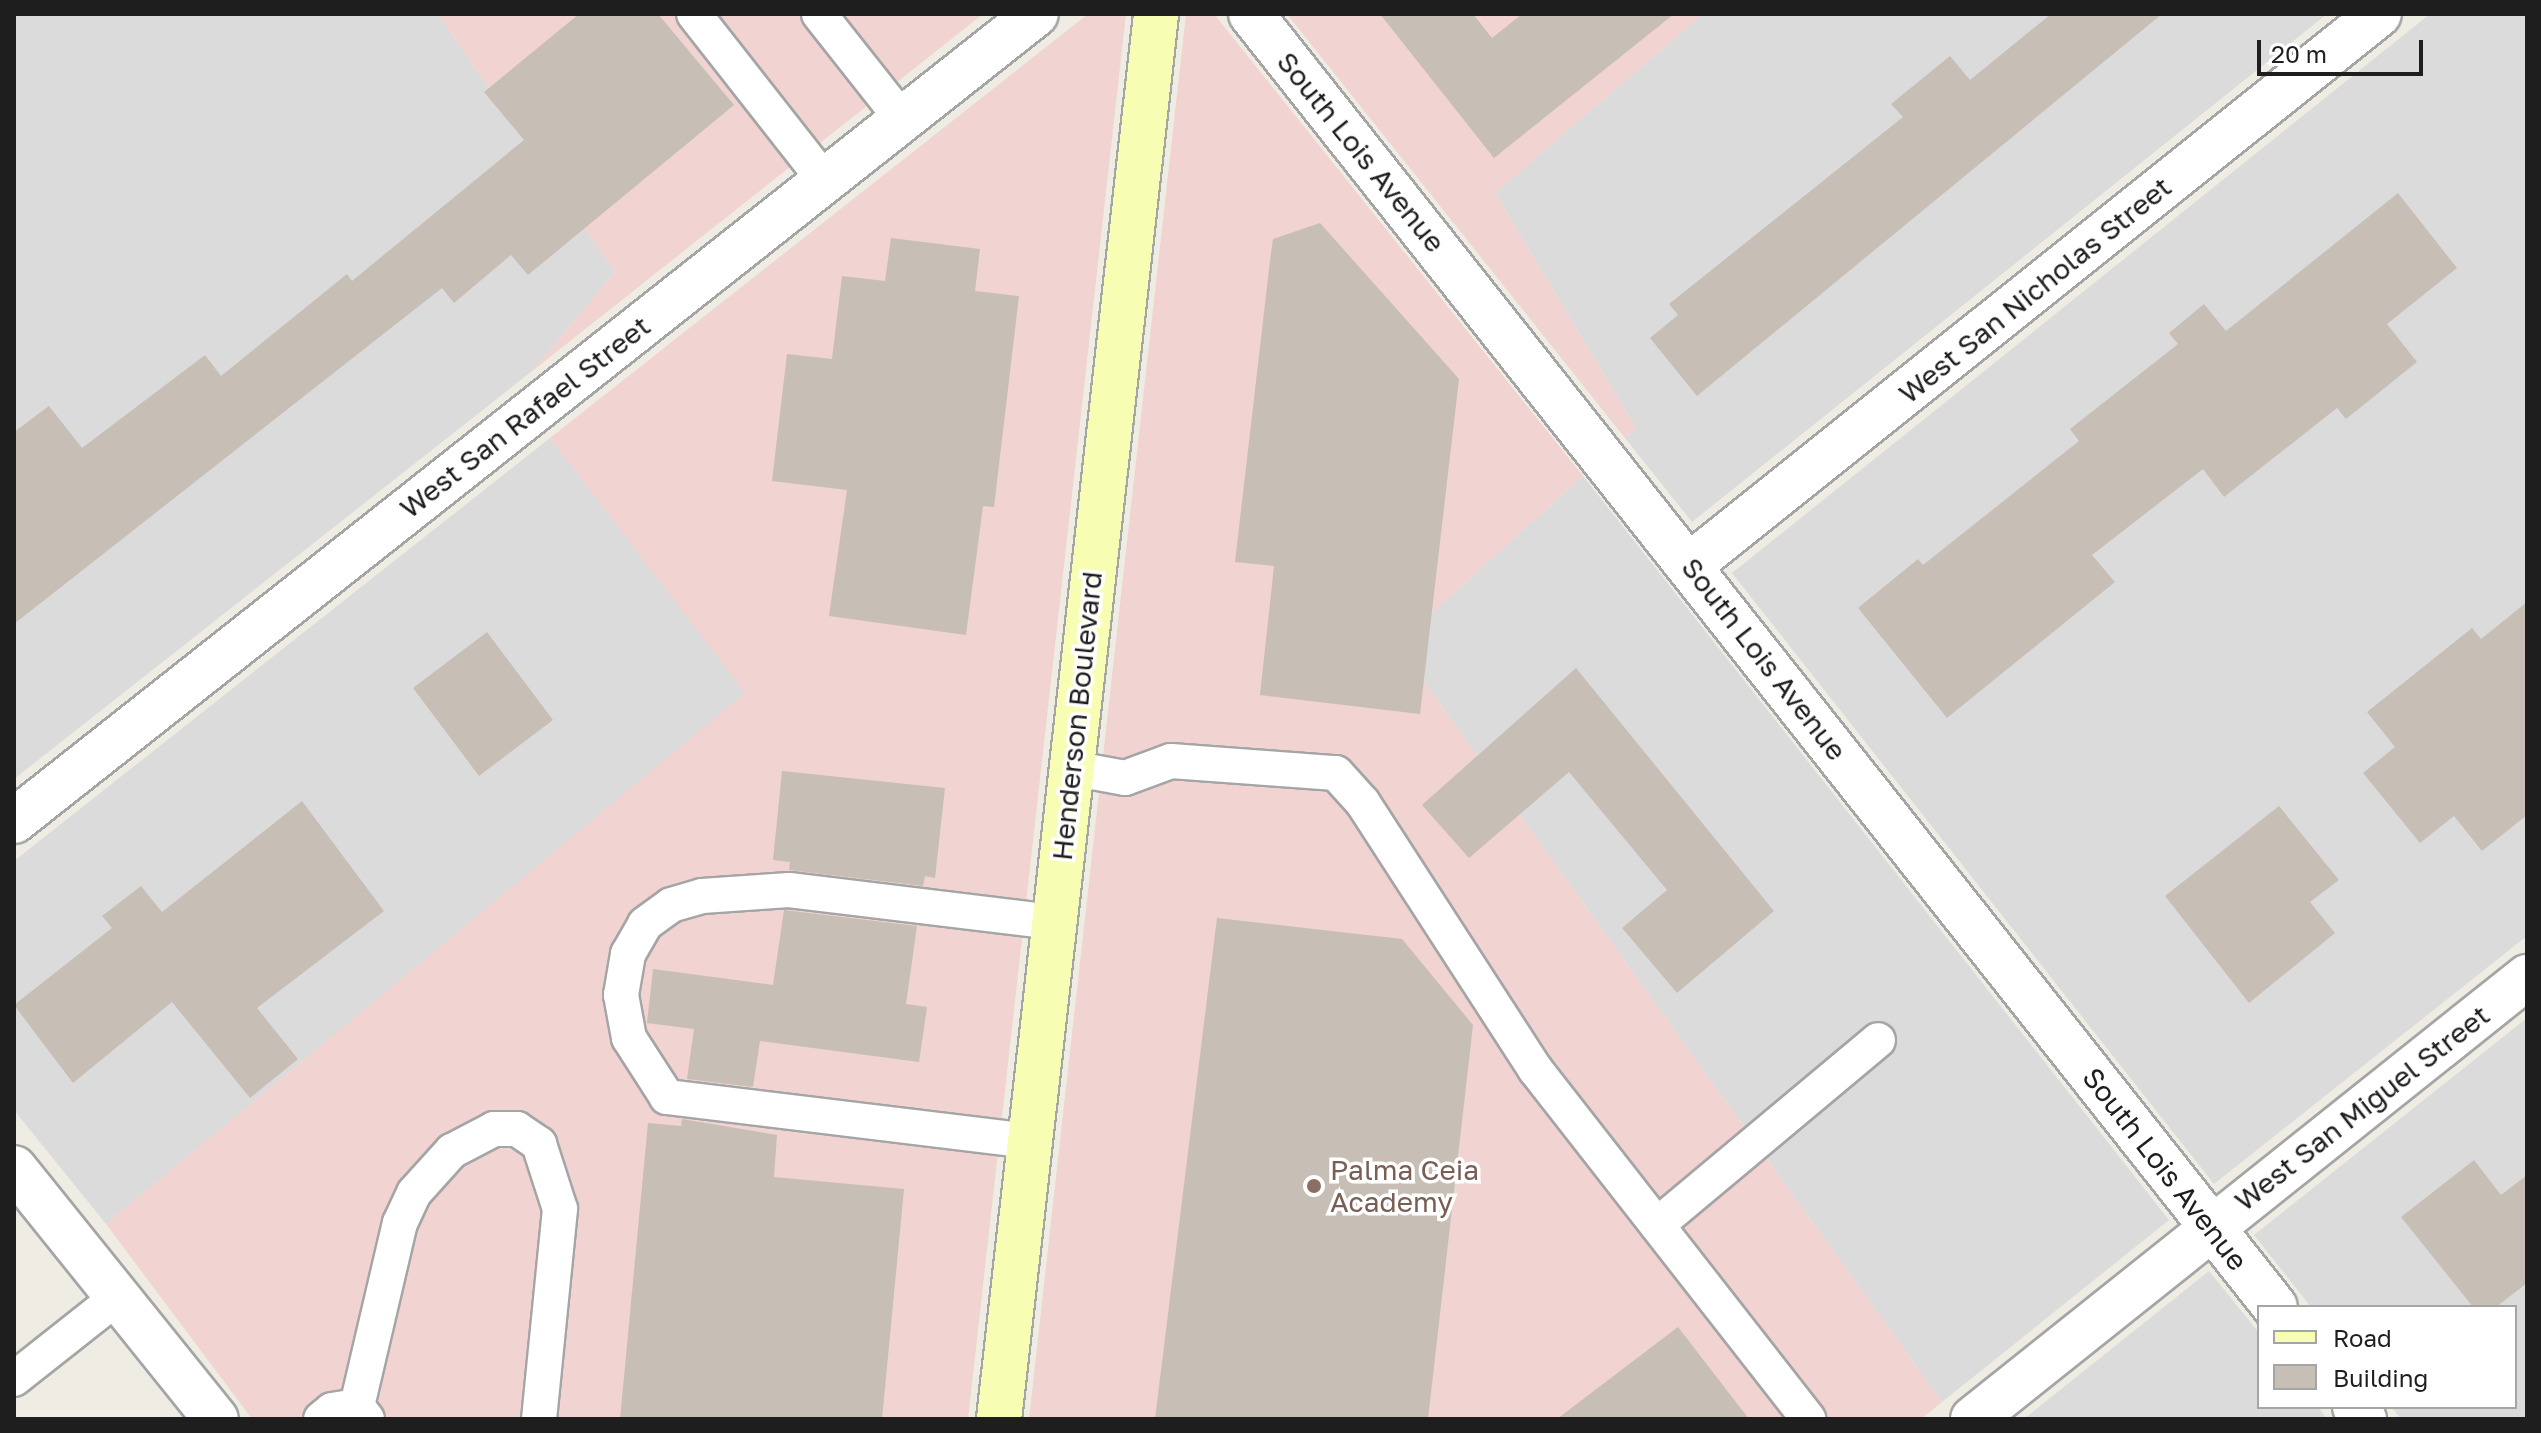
<!DOCTYPE html>
<style>
body{margin:0}
#map{position:relative;width:2541px;height:1433px;overflow:hidden;background:#efece3;font-family:"Golos Text",sans-serif}
div>[style]{position:absolute}
.residential>*{inset:0;background:#dcdbdb}
.commercial>*{inset:0;background:#f1d3d1}
.building>*{inset:0;background:#c7beb6}
.roads{filter:drop-shadow(2px 0 #a5a5a5) drop-shadow(-2px 0 #a5a5a5) drop-shadow(0 2px #a5a5a5) drop-shadow(0 -2px #a5a5a5)}
.service>*{height:34px;margin:-17px;padding:0 17px;transform-origin:17px;border-radius:17px;background:#fff}
.minor>*{height:44px;margin:-22px;padding:0 22px;transform-origin:22px;border-radius:22px;background:#fff}
.tertiary>*{height:44px;margin:-22px;padding:0 22px;transform-origin:22px;border-radius:22px;background:#fff}
.secondary>*{height:44px;margin:-22px;padding:0 22px;transform-origin:22px;border-radius:22px;background:#f8fdb4}
.dots>*{width:22px;height:22px;translate:-50% -50%;box-sizing:border-box;border:4px solid #fff;border-radius:50%}
span{translate:-50% -50%;white-space:nowrap;text-align:center;line-height:1.15;-webkit-text-stroke:7px #fff;paint-order:stroke}
.street-label{font-size:28px;color:#1e1e1e}
.education-label{font-size:28px;color:#785e54}
.left{translate:0 -50%;text-align:left}
.frame{position:absolute;inset:0;border:16px solid #1e1e1e;pointer-events:none}
.legend{position:absolute;left:2257px;top:1305px;width:260px;height:104px;box-sizing:border-box;background:#fff;border:2px solid #a5a5a5;margin:0;padding:10px 14px;list-style:none;font-size:24px;color:#1e1e1e}
.legend li{display:flex;align-items:center;gap:16px;height:40px}
.legend b{width:40px;border:2px solid #a5a5a5}
.scale{position:absolute;left:2257px;top:40px;width:166px;height:36px;box-sizing:border-box;border:4px solid #1e1e1e;border-top:0;padding-left:10px;font-size:24px;line-height:28px;white-space:nowrap;color:#1e1e1e;-webkit-text-stroke:6px #fff;paint-order:stroke}
</style>
<div id="map">
<div class="residential">
<div style="clip-path:polygon(14px 14px,438px 14px,615px 272px,531px 372px,14px 779px)"></div>
<div style="clip-path:polygon(1703px 14px,2327px 14px,1692px 522px,1625px 438px,1636px 428px,1495px 193px)"></div>
<div style="clip-path:polygon(2430px 14px,2527px 14px,2527px 936px,2214px 1184px,1732px 573px)"></div>
<div style="clip-path:polygon(550px 438px,746px 693px,106px 1224px,14px 1110px,14px 861px)"></div>
<div style="clip-path:polygon(1583px 476px,2169px 1220px,1942px 1402px,1397px 644px)"></div>
<div style="clip-path:polygon(2527px 1018px,2527px 1419px,2401px 1419px,2391px 1407px,2515px 1407px,2515px 1307px,2311px 1307px,2254px 1235px)"></div>
<div style="clip-path:polygon(2209px 1271px,2259px 1333px,2259px 1407px,2318px 1407px,2327px 1419px,2024px 1419px)"></div>
</div>
<div class="commercial">
<div style="clip-path:polygon(983px 14px,531px 372px,615px 272px,438px 14px)"></div>
<div style="clip-path:polygon(1088px 14px,1126px 14px,968px 1419px,252px 1419px,106px 1224px,745px 693px,550px 438px)"></div>
<div style="clip-path:polygon(1186px 14px,1214px 14px,1583px 476px,1397px 644px,1942px 1402px,1921px 1419px,1029px 1419px)"></div>
<div style="clip-path:polygon(1287px 14px,1703px 14px,1495px 193px,1636px 428px,1625px 438px)"></div>
</div>
<div class="building">
<div style="clip-path:polygon(579px 14px,658px 14px,734px 105px,528px 275px,511px 255px,454px 303px,442px 288px,14px 624px,14px 432px,49px 406px,82px 448px,205px 355px,221px 376px,347px 274px,352px 281px,524px 140px,484px 92px)"></div>
<div style="clip-path:polygon(1380px 14px,1473px 14px,1492px 38px,1522px 14px,1674px 14px,1494px 158px)"></div>
<div style="clip-path:polygon(2051px 14px,2162px 14px,1697px 396px,1650px 338px,1678px 315px,1669px 304px,1903px 117px,1891px 104px,1950px 56px,1970px 80px)"></div>
<div style="clip-path:polygon(2398px 193px,2457px 268px,2387px 324px,2417px 362px,2346px 419px,2337px 408px,2224px 497px,2203px 469px,2092px 555px,2115px 582px,1947px 718px,1858px 608px,1918px 559px,1923px 565px,2079px 441px,2070px 429px,2178px 344px,2169px 333px,2204px 304px,2226px 331px)"></div>
<div style="clip-path:polygon(1320px 223px,1459px 379px,1420px 714px,1260px 695px,1274px 566px,1235px 562px,1270px 261px,1273px 239px)"></div>
<div style="clip-path:polygon(891px 238px,980px 249px,975px 291px,1019px 296px,994px 507px,983px 506px,966px 635px,829px 616px,847px 490px,772px 481px,787px 354px,832px 359px,842px 276px,885px 281px)"></div>
<div style="clip-path:polygon(2527px 602px,2527px 815px,2482px 851px,2454px 816px,2420px 843px,2363px 773px,2395px 747px,2367px 712px,2472px 628px,2481px 639px)"></div>
<div style="clip-path:polygon(487px 632px,553px 720px,479px 776px,413px 688px)"></div>
<div style="clip-path:polygon(1576px 668px,1774px 911px,1677px 993px,1622px 928px,1667px 890px,1569px 772px,1469px 858px,1422px 805px)"></div>
<div style="clip-path:polygon(782px 771px,945px 788px,935px 878px,925px 876px,923px 886px,789px 870px,790px 862px,773px 860px)"></div>
<div style="clip-path:polygon(302px 801px,384px 911px,257px 1008px,298px 1059px,250px 1098px,172px 1002px,73px 1083px,14px 1005px,112px 928px,102px 916px,141px 886px,162px 912px)"></div>
<div style="clip-path:polygon(2279px 806px,2339px 880px,2310px 902px,2335px 933px,2249px 1003px,2165px 896px)"></div>
<div style="clip-path:polygon(784px 910px,917px 926px,906px 1004px,927px 1007px,919px 1062px,760px 1041px,753px 1087px,687px 1079px,694px 1029px,647px 1023px,653px 969px,773px 985px)"></div>
<div style="clip-path:polygon(1217px 918px,1402px 939px,1473px 1025px,1428px 1419px,1155px 1419px)"></div>
<div style="clip-path:polygon(682px 1119px,777px 1135px,774px 1177px,904px 1189px,882px 1419px,620px 1419px,648px 1123px,681px 1126px)"></div>
<div style="clip-path:polygon(2474px 1160px,2501px 1195px,2527px 1175px,2527px 1283px,2496px 1307px,2473px 1307px,2401px 1217px)"></div>
<div style="clip-path:polygon(1678px 1327px,1749px 1419px,1557px 1419px)"></div>
</div>
<div class="roads">
<div class="service">
<div style="left:694px;top:14px;width:212px;rotate:51.9deg"></div>
<div style="left:819px;top:14px;width:134px;rotate:51.7deg"></div>
<div style="left:1071px;top:768px;width:55px;rotate:10.5deg"></div>
<div style="left:1125px;top:778px;width:49px;rotate:-20.3deg"></div>
<div style="left:1171px;top:761px;width:165px;rotate:4.2deg"></div>
<div style="left:1336px;top:773px;width:40px;rotate:48deg"></div>
<div style="left:1363px;top:803px;width:317px;rotate:57.1deg"></div>
<div style="left:1535px;top:1069px;width:444px;rotate:52deg"></div>
<div style="left:1030px;top:1141px;width:366px;rotate:-173.1deg"></div>
<div style="left:667px;top:1097px;width:70px;rotate:-122.8deg"></div>
<div style="left:629px;top:1038px;width:44px;rotate:-100.5deg"></div>
<div style="left:621px;top:995px;width:42px;rotate:-80.3deg"></div>
<div style="left:628px;top:954px;width:34px;rotate:-60deg"></div>
<div style="left:645px;top:924px;width:32px;rotate:-36deg"></div>
<div style="left:671px;top:905px;width:32px;rotate:-16deg"></div>
<div style="left:702px;top:896px;width:87px;rotate:-3.9deg"></div>
<div style="left:789px;top:890px;width:267px;rotate:6.9deg"></div>
<div style="left:1657px;top:1225px;width:288px;rotate:-39.9deg"></div>
<div style="left:14px;top:1379px;width:132px;rotate:-38.3deg"></div>
<div style="left:321px;top:1419px;width:14px;rotate:-39deg"></div>
<div style="left:332px;top:1410px;width:25px;rotate:-9deg"></div>
<div style="left:367px;top:1419px;width:16px;rotate:-128deg"></div>
<div style="left:357px;top:1406px;width:188px;rotate:-76.8deg"></div>
<div style="left:400px;top:1223px;width:33px;rotate:-65deg"></div>
<div style="left:414px;top:1193px;width:57px;rotate:-47.9deg"></div>
<div style="left:452px;top:1151px;width:47px;rotate:-27.6deg"></div>
<div style="left:494px;top:1129px;width:23px"></div>
<div style="left:517px;top:1129px;width:27px;rotate:34deg"></div>
<div style="left:539px;top:1144px;width:68px;rotate:72.1deg"></div>
<div style="left:560px;top:1209px;width:211px;rotate:95.7deg"></div>
</div>
<div class="minor">
<div style="left:1690px;top:565px;width:882px;rotate:-38.65deg"></div>
<div style="left:14px;top:821px;width:1302px;rotate:-38.3deg"></div>
<div style="left:14px;top:1168px;width:322px;rotate:51.2deg"></div>
<div style="left:1973px;top:1419px;width:709px;rotate:-38.58deg"></div>
</div>
<div class="tertiary">
<div style="left:1251px;top:14px;width:1649px;rotate:51.62deg"></div>
<div style="left:2355px;top:1407px;width:15px;rotate:53deg"></div>
</div>
<div class="secondary">
<div style="left:999px;top:1419px;width:1414px;rotate:-83.62deg"></div>
</div>
</div>
<div class="dots">
<div style="left:1314px;top:1186px;background:#8d6e63"></div>
</div>
<div class="street-label">
<span style="left:1361px;top:152px;rotate:51deg">South Lois Avenue</span>
<span style="left:2035px;top:290px;rotate:-39deg">West San Nicholas Street</span>
<span style="left:525px;top:417px;rotate:-38deg">West San Rafael Street</span>
<span style="left:1764px;top:659px;rotate:52deg">South Lois Avenue</span>
<span style="left:1077px;top:716px;rotate:-84deg">Henderson Boulevard</span>
<span style="left:2362px;top:1108px;rotate:-38deg">West San Miguel Street</span>
<span style="left:2165px;top:1169px;rotate:52deg">South Lois Avenue</span>
</div>
<div class="education-label">
<span class="left" style="left:1330px;top:1186px">Palma Ceia<br>Academy</span>
</div>
<div class="frame"></div>
<ul class="legend">
<li><b style="height:10px;background:#f8fdb4"></b>Road</li>
<li><b style="height:22px;background:#c7beb6"></b>Building</li>
</ul>
<div class="scale">20 m</div>
</div>
